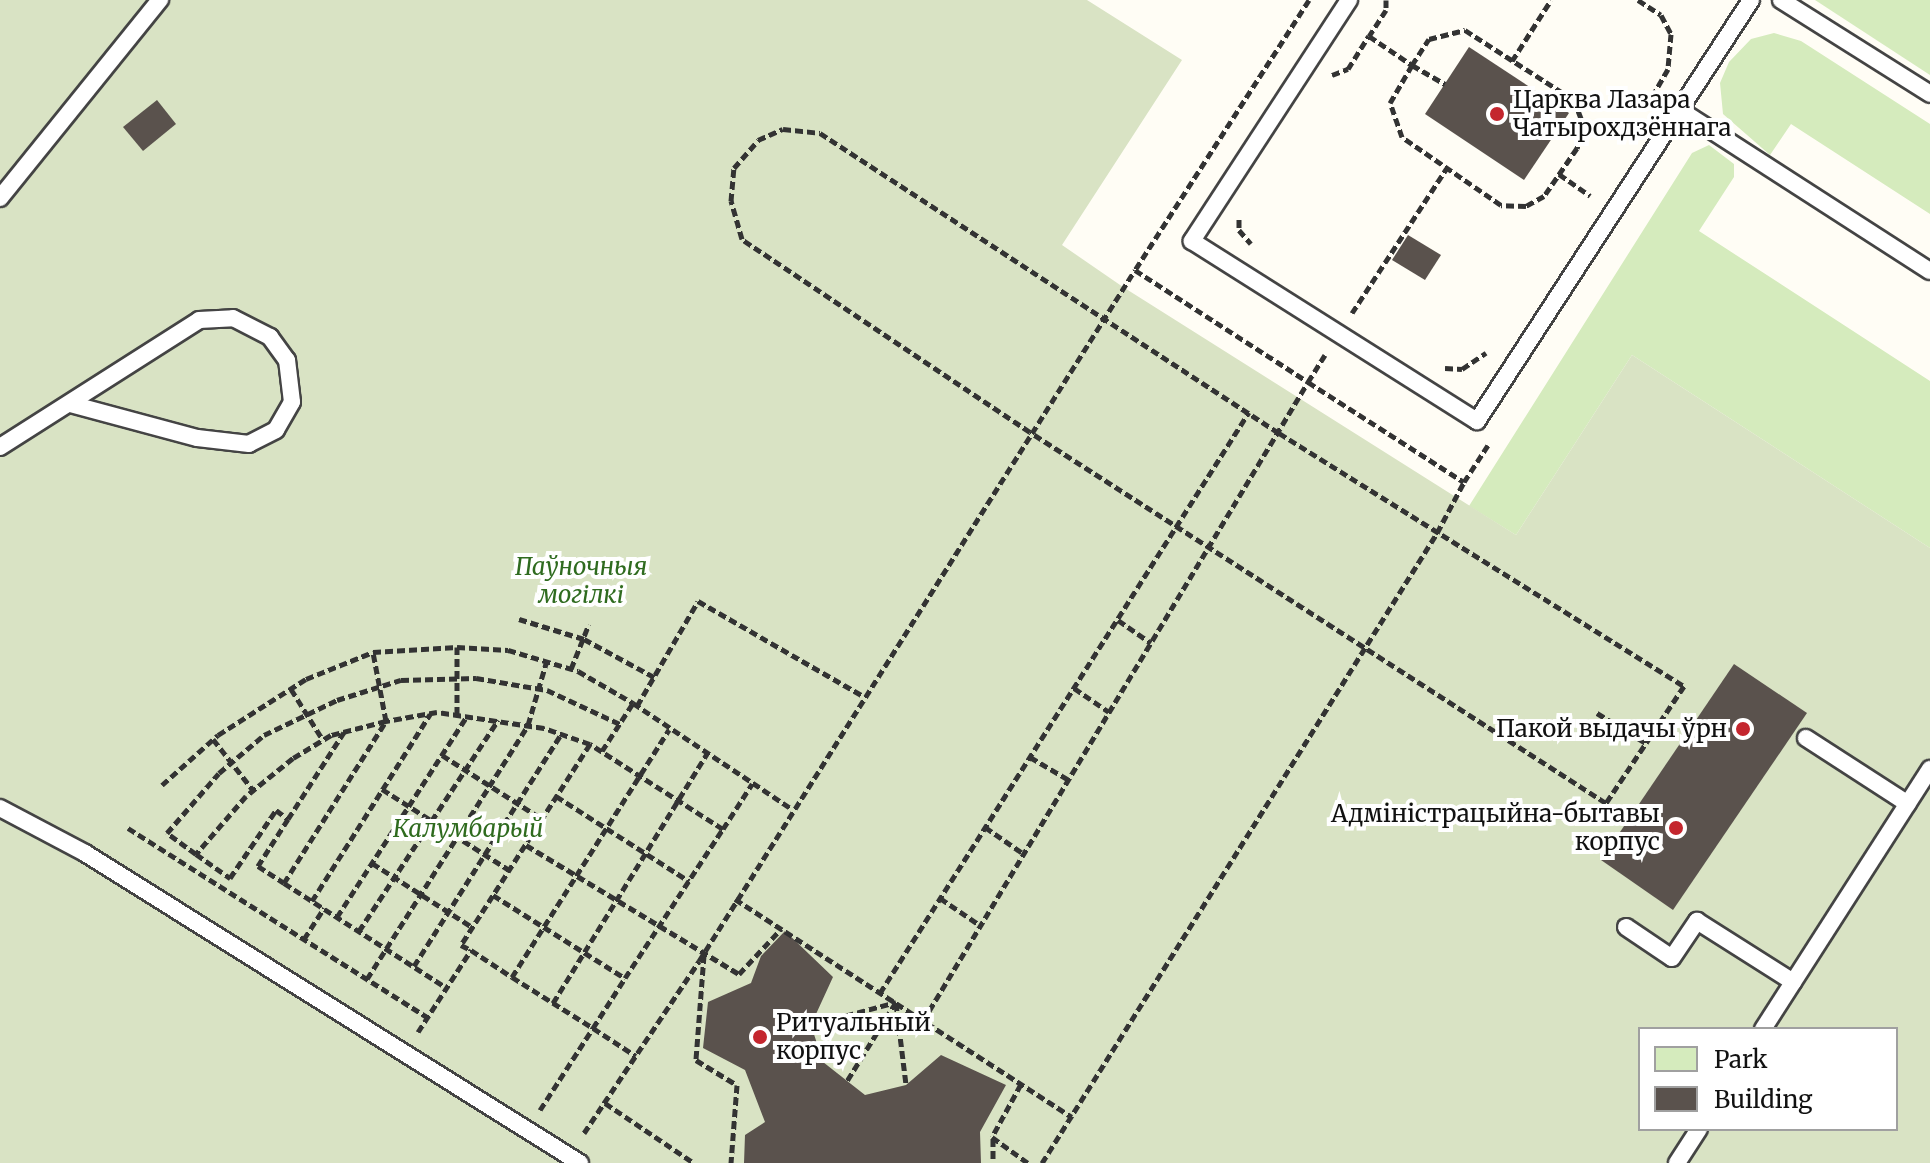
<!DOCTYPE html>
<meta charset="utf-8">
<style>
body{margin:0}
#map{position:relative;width:1930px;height:1163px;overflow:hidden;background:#fffdf5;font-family:Merriweather,serif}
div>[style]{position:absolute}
.green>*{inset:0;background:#d5ebbd}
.cemetery>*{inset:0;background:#d9e3c4}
.building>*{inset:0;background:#5a524d}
.path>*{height:5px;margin-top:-2.5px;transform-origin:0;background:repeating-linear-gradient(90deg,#333 0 8px,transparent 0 12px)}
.roads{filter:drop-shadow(2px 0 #444) drop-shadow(-2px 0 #444) drop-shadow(0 2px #444) drop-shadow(0 -2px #444)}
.lane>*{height:16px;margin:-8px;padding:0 8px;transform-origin:8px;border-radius:8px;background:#fff}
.dots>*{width:22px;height:22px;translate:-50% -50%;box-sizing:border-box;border:4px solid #fff;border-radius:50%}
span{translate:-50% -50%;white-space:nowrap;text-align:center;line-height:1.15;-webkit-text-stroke:8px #fff;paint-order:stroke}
.poi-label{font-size:24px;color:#111}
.left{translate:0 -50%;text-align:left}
.right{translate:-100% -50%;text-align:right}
.park-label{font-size:24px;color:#2f6b1f;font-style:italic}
.legend{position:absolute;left:1638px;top:1027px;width:260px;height:104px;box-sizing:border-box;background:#fff;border:2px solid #a0a0a0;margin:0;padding:10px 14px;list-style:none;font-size:24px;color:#111}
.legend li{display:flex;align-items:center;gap:16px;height:40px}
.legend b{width:40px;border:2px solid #a0a0a0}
</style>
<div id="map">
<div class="green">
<div style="clip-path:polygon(1815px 0,1930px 0,1930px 75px)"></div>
<div style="clip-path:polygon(1774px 33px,1801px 41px,1930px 124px,1930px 214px,1791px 124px,1770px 155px,1723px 114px,1720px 83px,1729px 62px,1751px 39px)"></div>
<div style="clip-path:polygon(1709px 145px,1734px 164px,1734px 177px,1699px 231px,1930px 381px,1930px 548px,1632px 355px,1516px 535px,1469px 506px,1692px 153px)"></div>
</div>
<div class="cemetery">
<div style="clip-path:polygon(evenodd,0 0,1087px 0,1182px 60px,1062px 245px,1123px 287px,1516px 535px,1632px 355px,1930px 548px,1930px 1163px,0 1163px,0 0,1640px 1029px,1896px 1029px,1896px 1129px,1640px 1129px,1640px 1029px)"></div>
</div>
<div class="building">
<div style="clip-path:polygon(1469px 47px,1569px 113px,1524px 180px,1425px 114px)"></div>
<div style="clip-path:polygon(157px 100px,176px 124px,143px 151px,123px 127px)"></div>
<div style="clip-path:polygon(1408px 235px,1441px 255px,1425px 280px,1392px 260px)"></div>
<div style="clip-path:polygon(1734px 664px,1807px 713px,1673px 910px,1601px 860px)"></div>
<div style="clip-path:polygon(785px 931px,833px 977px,811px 1025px,823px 1062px,865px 1095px,906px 1085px,941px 1055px,1006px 1085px,980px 1132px,981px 1163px,744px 1163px,745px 1135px,765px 1122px,745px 1070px,703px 1048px,708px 1002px,751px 983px,761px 956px)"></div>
</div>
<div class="path">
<div style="left:1309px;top:0;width:321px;rotate:122.8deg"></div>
<div style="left:1135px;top:270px;width:206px;rotate:32.9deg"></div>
<div style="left:1308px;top:382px;width:32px;rotate:-58deg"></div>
<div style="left:1386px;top:0;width:10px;rotate:90deg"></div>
<div style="left:1386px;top:10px;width:31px;rotate:123deg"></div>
<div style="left:1369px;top:36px;width:52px;rotate:34deg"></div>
<div style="left:1412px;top:65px;width:31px;rotate:-57deg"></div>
<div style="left:1429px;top:39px;width:37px;rotate:-14deg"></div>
<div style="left:1465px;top:30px;width:130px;rotate:32.7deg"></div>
<div style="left:1574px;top:100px;width:25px;rotate:69deg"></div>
<div style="left:1583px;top:123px;width:26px;rotate:103deg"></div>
<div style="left:1577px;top:148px;width:58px;rotate:124.5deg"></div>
<div style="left:1544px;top:196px;width:21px;rotate:151deg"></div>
<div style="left:1526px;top:206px;width:25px;rotate:-178deg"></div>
<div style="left:1501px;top:205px;width:120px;rotate:-145.5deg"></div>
<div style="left:1402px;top:137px;width:36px;rotate:-109deg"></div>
<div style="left:1390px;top:103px;width:44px;rotate:-59.9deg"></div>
<div style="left:1412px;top:65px;width:38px;rotate:30deg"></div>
<div style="left:1638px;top:0;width:27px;rotate:33deg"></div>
<div style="left:1661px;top:15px;width:21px;rotate:62deg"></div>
<div style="left:1671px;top:34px;width:35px;rotate:95deg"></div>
<div style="left:1668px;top:69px;width:32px;rotate:120deg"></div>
<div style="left:1512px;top:61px;width:72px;rotate:-57.4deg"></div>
<div style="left:1332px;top:75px;width:17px;rotate:-21deg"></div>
<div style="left:1348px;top:69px;width:39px;rotate:-58deg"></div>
<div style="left:783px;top:129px;width:37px;rotate:6deg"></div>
<div style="left:820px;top:133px;width:548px;rotate:33.17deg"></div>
<div style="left:1279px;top:433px;width:478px;rotate:32deg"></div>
<div style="left:1684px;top:686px;width:141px;rotate:123.7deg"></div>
<div style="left:1606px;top:803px;width:685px;rotate:-147.21deg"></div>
<div style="left:1030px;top:432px;width:347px;rotate:-146.2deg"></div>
<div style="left:742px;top:239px;width:40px;rotate:-106deg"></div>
<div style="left:731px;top:201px;width:33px;rotate:-85deg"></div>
<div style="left:734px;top:168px;width:37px;rotate:-49deg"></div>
<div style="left:758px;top:140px;width:27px;rotate:-24deg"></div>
<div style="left:1559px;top:174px;width:38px;rotate:35deg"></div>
<div style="left:1239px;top:219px;width:11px;rotate:90deg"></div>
<div style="left:1239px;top:230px;width:18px;rotate:49deg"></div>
<div style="left:1352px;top:313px;width:173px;rotate:-56.8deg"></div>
<div style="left:1445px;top:368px;width:17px;rotate:3deg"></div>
<div style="left:1462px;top:369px;width:29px;rotate:-34deg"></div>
<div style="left:519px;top:619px;width:68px;rotate:17.1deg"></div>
<div style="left:584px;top:639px;width:80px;rotate:28.5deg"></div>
<div style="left:1118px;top:620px;width:40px;rotate:34.9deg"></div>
<div style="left:457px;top:647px;width:68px;rotate:90deg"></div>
<div style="left:571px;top:669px;width:48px;rotate:-68.2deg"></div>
<div style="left:1074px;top:688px;width:42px;rotate:34.4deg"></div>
<div style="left:291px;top:689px;width:60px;rotate:57.9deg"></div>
<div style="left:637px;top:706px;width:121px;rotate:-59.8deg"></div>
<div style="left:698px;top:601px;width:190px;rotate:29.9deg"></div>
<div style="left:1597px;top:713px;width:57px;rotate:31.5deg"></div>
<div style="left:213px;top:739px;width:65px;rotate:51.9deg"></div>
<div style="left:590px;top:744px;width:49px;rotate:-160.8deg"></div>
<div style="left:544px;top:728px;width:108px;rotate:-171.5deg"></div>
<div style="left:437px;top:712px;width:52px;rotate:170deg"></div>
<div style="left:386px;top:721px;width:57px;rotate:165.7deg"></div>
<div style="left:331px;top:735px;width:44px;rotate:148.8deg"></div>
<div style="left:293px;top:758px;width:60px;rotate:141deg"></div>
<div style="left:246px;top:796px;width:77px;rotate:130.8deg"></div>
<div style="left:196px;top:854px;width:36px;rotate:-144deg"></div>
<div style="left:167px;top:833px;width:79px;rotate:-49.1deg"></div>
<div style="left:219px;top:773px;width:59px;rotate:-40.2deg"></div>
<div style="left:264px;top:735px;width:81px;rotate:-25.6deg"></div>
<div style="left:337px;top:700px;width:67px;rotate:-17.4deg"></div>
<div style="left:401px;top:680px;width:75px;rotate:-1.5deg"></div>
<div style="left:476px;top:678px;width:72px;rotate:9.6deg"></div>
<div style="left:547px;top:690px;width:81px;rotate:25deg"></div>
<div style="left:602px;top:751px;width:57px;rotate:-57.1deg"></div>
<div style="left:633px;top:703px;width:191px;rotate:33.7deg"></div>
<div style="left:442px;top:755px;width:119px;rotate:32.6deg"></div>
<div style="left:1030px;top:757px;width:45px;rotate:30.5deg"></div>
<div style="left:162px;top:785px;width:75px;rotate:-41.8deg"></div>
<div style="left:218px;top:735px;width:104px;rotate:-32.5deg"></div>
<div style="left:306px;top:679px;width:72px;rotate:-21.9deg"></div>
<div style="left:373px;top:652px;width:84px;rotate:-3.4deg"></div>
<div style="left:457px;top:647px;width:51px;rotate:3.4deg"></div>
<div style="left:508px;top:650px;width:73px;rotate:16.7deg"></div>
<div style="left:578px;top:671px;width:64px;rotate:30.2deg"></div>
<div style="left:382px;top:789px;width:151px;rotate:32.5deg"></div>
<div style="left:556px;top:796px;width:158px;rotate:32.6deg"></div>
<div style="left:288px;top:819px;width:56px;rotate:122.6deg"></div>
<div style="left:258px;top:866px;width:31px;rotate:33deg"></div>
<div style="left:284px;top:883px;width:191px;rotate:-57.8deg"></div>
<div style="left:386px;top:721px;width:70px;rotate:-100.7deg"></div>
<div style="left:985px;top:827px;width:47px;rotate:34.7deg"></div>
<div style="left:128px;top:828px;width:355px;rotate:32.3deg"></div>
<div style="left:723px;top:829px;width:54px;rotate:-57.2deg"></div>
<div style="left:526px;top:845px;width:249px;rotate:31.2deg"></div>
<div style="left:739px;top:974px;width:62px;rotate:-47deg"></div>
<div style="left:196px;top:854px;width:42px;rotate:35.2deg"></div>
<div style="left:230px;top:878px;width:82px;rotate:-55.9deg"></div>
<div style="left:276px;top:810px;width:15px;rotate:37deg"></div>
<div style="left:288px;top:819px;width:103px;rotate:-57.2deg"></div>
<div style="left:372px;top:863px;width:119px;rotate:32.6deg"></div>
<div style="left:284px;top:883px;width:194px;rotate:32.8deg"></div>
<div style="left:493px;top:895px;width:156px;rotate:32.2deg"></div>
<div style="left:940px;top:898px;width:50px;rotate:34.3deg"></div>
<div style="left:735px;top:899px;width:401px;rotate:32.9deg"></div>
<div style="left:312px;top:901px;width:221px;rotate:-57.7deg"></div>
<div style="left:337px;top:917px;width:239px;rotate:-57.1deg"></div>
<div style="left:359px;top:931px;width:253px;rotate:-56.6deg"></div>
<div style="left:304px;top:939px;width:37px;rotate:-57deg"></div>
<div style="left:704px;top:955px;width:105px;rotate:94.4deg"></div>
<div style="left:696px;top:1060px;width:48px;rotate:31.4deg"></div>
<div style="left:737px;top:1085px;width:78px;rotate:94.4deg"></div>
<div style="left:414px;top:966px;width:275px;rotate:-57.6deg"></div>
<div style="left:512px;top:977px;width:293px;rotate:-57.6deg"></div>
<div style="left:367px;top:979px;width:301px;rotate:-57.6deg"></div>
<div style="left:528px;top:725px;width:68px;rotate:-73.7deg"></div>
<div style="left:880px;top:993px;width:688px;rotate:-57.58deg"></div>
<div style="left:553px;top:1003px;width:293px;rotate:-58.3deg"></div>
<div style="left:896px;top:1003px;width:83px;rotate:83deg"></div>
<div style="left:923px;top:1021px;width:746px;rotate:-58.93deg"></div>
<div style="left:1308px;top:382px;width:185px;rotate:32.7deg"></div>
<div style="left:1464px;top:482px;width:44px;rotate:-57deg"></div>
<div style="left:811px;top:1025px;width:88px;rotate:-15.1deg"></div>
<div style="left:896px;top:1002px;width:93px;rotate:121.8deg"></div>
<div style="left:418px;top:1032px;width:98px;rotate:-57.1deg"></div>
<div style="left:1021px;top:1084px;width:60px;rotate:118.7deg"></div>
<div style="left:992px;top:1137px;width:44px;rotate:35.8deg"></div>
<div style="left:605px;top:1103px;width:107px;rotate:34deg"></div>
<div style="left:540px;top:1110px;width:98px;rotate:-57.1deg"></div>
<div style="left:593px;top:1028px;width:59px;rotate:-57.4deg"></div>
<div style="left:625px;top:978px;width:178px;rotate:-56.7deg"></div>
<div style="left:723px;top:829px;width:158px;rotate:-147.4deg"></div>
<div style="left:590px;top:744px;width:239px;rotate:122.7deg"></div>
<div style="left:461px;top:945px;width:11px;rotate:27deg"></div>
<div style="left:471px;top:950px;width:49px;rotate:33.4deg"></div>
<div style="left:512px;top:977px;width:96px;rotate:32.2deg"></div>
<div style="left:593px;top:1028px;width:51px;rotate:33.1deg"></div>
<div style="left:584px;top:1133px;width:207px;rotate:-56.2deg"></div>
<div style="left:699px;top:961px;width:817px;rotate:-57.75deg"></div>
<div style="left:993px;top:1138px;width:25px;rotate:90deg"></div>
<div style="left:1042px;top:1163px;width:744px;rotate:-57.91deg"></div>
<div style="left:1437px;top:533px;width:58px;rotate:-62.1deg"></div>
</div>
<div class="roads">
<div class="lane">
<div style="left:1349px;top:0;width:288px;rotate:123.1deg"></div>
<div style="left:1192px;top:241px;width:337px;rotate:32.3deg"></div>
<div style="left:1477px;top:421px;width:502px;rotate:-56.94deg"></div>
<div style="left:1781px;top:0;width:176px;rotate:32.2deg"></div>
<div style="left:1680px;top:110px;width:297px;rotate:32.8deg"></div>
<div style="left:0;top:198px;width:255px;rotate:-51.1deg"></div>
<div style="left:0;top:447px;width:236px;rotate:-32.5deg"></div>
<div style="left:199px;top:320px;width:34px;rotate:-3deg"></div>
<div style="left:233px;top:318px;width:42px;rotate:27.2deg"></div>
<div style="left:270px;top:337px;width:29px;rotate:54deg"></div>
<div style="left:287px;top:360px;width:42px;rotate:83.2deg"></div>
<div style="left:292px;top:402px;width:32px;rotate:120deg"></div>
<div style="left:276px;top:430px;width:30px;rotate:153deg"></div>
<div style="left:249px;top:444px;width:52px;rotate:-173.4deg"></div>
<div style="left:197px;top:438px;width:131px;rotate:-165deg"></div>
<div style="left:1806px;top:738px;width:121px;rotate:32.9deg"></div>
<div style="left:0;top:808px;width:96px;rotate:27.9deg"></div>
<div style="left:85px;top:853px;width:584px;rotate:32.06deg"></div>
<div style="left:1626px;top:927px;width:55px;rotate:34deg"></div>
<div style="left:1672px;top:958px;width:45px;rotate:-56deg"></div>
<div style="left:1697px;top:921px;width:114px;rotate:32.4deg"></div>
<div style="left:1763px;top:1029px;width:309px;rotate:-57.3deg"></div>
<div style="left:1677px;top:1163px;width:40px;rotate:-57.1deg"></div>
</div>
</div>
<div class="dots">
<div style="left:1497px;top:114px;background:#c4262e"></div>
<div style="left:1743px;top:729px;background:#c4262e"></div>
<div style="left:1676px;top:828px;background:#c4262e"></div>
<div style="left:760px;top:1037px;background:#c4262e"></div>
</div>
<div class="poi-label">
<span class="left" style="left:1513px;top:114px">Царква Лазара<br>Чатырохдзённага</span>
<span class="right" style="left:1727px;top:729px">Пакой выдачы ўрн</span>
<span class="right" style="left:1660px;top:828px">Адміністрацыйна-бытавы<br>корпус</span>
<span class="left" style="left:776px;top:1037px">Ритуальный<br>корпус</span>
</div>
<div class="park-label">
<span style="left:581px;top:581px">Паўночныя<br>могілкі</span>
<span style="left:468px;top:829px">Калумбарый</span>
</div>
<ul class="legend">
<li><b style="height:22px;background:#d5ebbd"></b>Park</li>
<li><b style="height:22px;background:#5a524d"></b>Building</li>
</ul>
</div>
